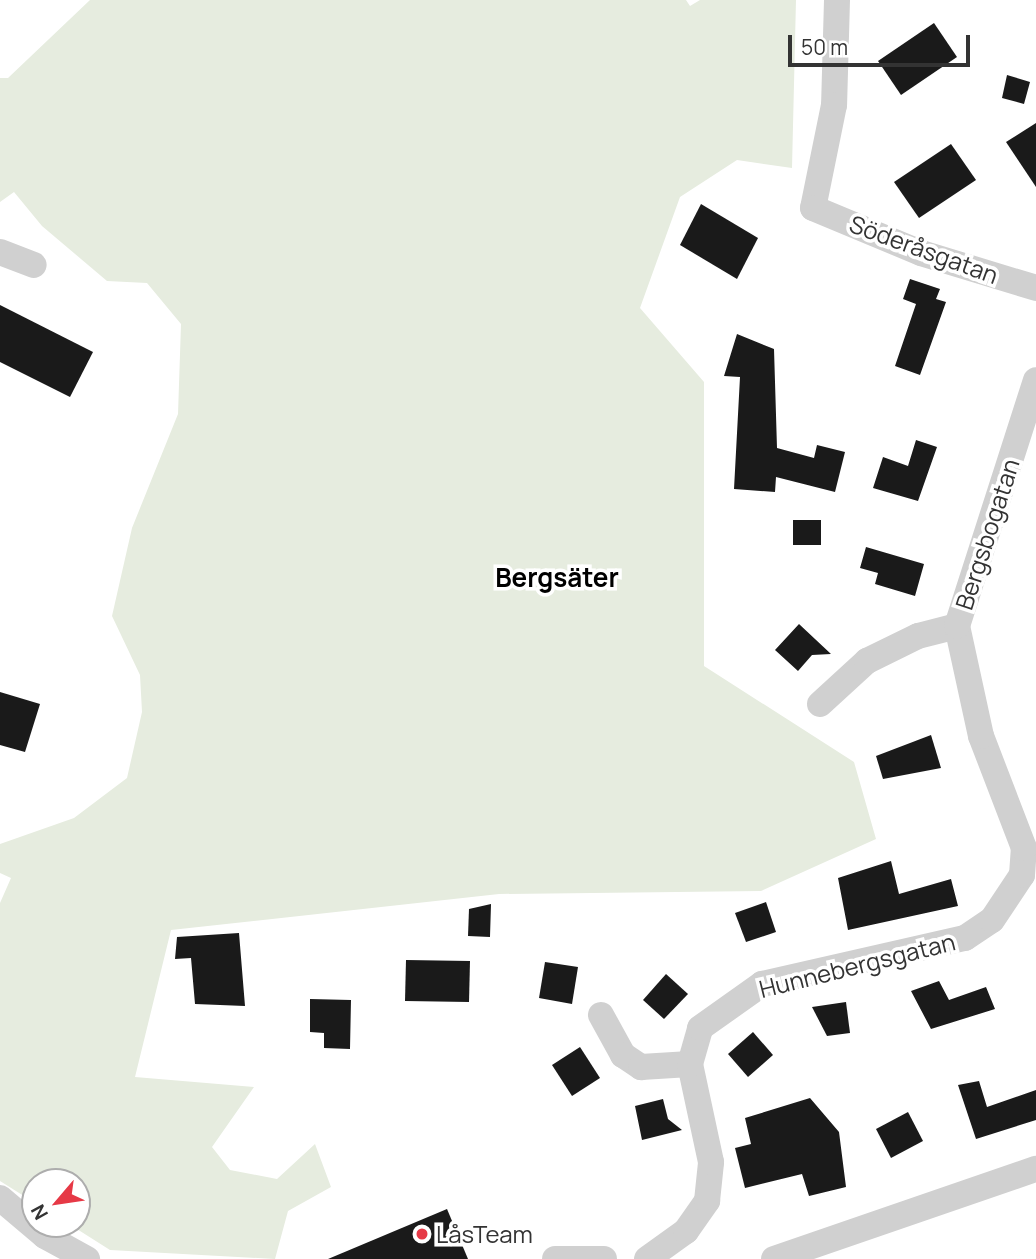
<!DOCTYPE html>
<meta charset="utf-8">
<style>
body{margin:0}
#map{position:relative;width:1036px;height:1259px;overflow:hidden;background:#fff;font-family:Manrope,sans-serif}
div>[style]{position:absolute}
.green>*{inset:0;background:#e6ecdf}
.building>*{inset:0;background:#1a1a1a}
.minor>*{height:26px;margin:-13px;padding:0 13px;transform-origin:13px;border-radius:13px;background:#d0d0d0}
.dots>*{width:19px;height:19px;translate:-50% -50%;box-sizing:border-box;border:4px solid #fff;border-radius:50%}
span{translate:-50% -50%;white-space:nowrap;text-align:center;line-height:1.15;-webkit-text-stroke:7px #fff;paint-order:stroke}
.street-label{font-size:24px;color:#333}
.poi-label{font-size:24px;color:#333}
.left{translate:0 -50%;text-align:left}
.neighbourhood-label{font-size:26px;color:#000;font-weight:700}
.north{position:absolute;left:21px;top:1168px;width:70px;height:70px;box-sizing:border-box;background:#fff;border:2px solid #adadad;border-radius:50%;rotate:241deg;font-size:19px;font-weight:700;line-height:28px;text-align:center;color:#333}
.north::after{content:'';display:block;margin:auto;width:24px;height:32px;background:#e63946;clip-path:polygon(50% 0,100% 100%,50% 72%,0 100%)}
.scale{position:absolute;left:788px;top:35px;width:182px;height:32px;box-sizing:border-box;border:4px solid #333;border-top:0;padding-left:9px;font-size:21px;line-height:24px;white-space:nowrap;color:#333;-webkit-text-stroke:5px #fff;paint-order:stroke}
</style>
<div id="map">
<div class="green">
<div style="clip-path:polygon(90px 0,686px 0,690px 6px,700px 0,796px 0,792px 168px,737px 160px,680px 197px,640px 308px,704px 382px,704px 666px,854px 762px,876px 839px,761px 891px,499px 894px,171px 930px,135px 1077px,254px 1087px,212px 1147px,230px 1170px,277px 1179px,315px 1144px,331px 1187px,288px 1211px,275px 1259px,110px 1250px,69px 1224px,77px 1224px,77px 1182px,35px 1182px,35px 1203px,0 1181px,0 903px,11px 878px,0 873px,0 844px,74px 818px,127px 778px,142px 712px,140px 675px,112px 616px,132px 528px,178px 414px,181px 324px,147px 283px,107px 281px,42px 226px,14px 192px,0 202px,0 78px,8px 78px)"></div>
</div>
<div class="building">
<div style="clip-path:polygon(934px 23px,957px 57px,901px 95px,878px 61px)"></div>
<div style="clip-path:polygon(1007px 75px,1030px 82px,1024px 104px,1002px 98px)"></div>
<div style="clip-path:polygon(1036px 123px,1036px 187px,1006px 142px)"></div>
<div style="clip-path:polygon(951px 144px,976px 180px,919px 218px,894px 182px)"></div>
<div style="clip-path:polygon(701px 204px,758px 238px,737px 279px,680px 245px)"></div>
<div style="clip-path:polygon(910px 279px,940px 289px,936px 299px,946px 302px,920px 375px,895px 366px,916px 304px,903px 299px)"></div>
<div style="clip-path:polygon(0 305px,93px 352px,70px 397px,0 362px)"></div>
<div style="clip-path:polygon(737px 334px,774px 349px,777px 448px,814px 458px,817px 445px,845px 452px,835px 492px,776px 477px,775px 492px,734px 489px,740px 377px,724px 376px)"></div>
<div style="clip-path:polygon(916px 440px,937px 447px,918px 501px,873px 488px,883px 457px,908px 466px)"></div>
<div style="clip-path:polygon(793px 520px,821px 520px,821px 545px,793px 545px)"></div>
<div style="clip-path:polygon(866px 547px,924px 564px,915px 596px,875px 584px,878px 573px,860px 568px)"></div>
<div style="clip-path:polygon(799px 624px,831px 654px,812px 655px,798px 671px,775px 650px)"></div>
<div style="clip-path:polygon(0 692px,40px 704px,25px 752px,0 745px)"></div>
<div style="clip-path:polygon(931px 735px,941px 768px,883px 779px,876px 756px)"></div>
<div style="clip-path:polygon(891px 861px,899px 894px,951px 879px,958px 906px,848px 930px,838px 878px)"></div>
<div style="clip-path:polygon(766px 902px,776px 932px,746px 942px,735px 913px)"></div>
<div style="clip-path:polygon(491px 904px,490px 937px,468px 936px,469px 909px)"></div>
<div style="clip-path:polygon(239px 933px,245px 1006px,195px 1004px,191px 958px,175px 959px,177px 937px)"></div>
<div style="clip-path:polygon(406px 960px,470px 961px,469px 1002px,405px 1001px)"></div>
<div style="clip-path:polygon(545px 962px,578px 967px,572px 1004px,539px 998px)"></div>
<div style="clip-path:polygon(666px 974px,688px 994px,664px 1019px,643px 1000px)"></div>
<div style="clip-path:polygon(939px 981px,949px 1000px,986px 987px,995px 1009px,931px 1029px,911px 991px)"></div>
<div style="clip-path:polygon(310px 999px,351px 1000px,350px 1049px,324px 1048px,324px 1033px,310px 1032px)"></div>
<div style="clip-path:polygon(846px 1002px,850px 1033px,827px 1036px,812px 1007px)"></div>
<div style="clip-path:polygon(753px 1032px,773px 1055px,748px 1077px,728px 1054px)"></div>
<div style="clip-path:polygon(580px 1047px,600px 1078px,572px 1096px,552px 1065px)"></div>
<div style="clip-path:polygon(979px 1081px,987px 1107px,1036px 1090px,1036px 1120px,976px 1139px,958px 1085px)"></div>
<div style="clip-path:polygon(810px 1098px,839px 1132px,846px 1187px,809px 1196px,802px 1174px,745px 1188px,735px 1148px,751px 1144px,745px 1118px)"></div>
<div style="clip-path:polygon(663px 1099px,668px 1119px,682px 1130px,642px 1140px,635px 1106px)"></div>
<div style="clip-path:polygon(908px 1112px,923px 1141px,891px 1158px,876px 1129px)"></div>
<div style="clip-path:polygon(447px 1209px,468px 1259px,328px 1259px)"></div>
</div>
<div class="minor">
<div style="left:837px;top:0;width:105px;rotate:91.6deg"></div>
<div style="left:834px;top:105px;width:105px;rotate:101.5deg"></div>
<div style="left:813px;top:208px;width:117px;rotate:22.6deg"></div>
<div style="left:921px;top:253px;width:120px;rotate:16.9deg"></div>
<div style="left:0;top:252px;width:36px;rotate:21deg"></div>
<div style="left:820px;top:704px;width:64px;rotate:-42.5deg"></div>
<div style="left:867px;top:661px;width:57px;rotate:-26.1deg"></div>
<div style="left:918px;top:636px;width:40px;rotate:-14.4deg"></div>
<div style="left:601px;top:1015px;width:46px;rotate:61.2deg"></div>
<div style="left:623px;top:1055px;width:22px;rotate:34deg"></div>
<div style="left:641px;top:1067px;width:49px;rotate:-3.5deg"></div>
<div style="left:0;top:1198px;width:59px;rotate:40.2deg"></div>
<div style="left:45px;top:1236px;width:48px;rotate:28.7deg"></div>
<div style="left:555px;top:1259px;width:49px"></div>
<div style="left:647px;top:1259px;width:48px;rotate:-35.7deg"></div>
<div style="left:686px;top:1231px;width:37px;rotate:-55deg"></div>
<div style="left:707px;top:1201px;width:39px;rotate:-84deg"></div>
<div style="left:711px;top:1162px;width:100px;rotate:-102.1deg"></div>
<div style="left:690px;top:1064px;width:37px;rotate:-74deg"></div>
<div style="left:700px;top:1028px;width:76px;rotate:-35.4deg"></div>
<div style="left:762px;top:984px;width:208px;rotate:-12.8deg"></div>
<div style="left:965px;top:938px;width:32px;rotate:-34deg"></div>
<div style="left:992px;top:920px;width:54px;rotate:-56.3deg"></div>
<div style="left:1022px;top:875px;width:27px;rotate:-86deg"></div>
<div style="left:1024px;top:848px;width:120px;rotate:-111deg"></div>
<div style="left:981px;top:736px;width:113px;rotate:-102.3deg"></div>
<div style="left:957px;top:626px;width:258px;rotate:-72.2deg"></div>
<div style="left:774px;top:1259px;width:277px;rotate:-19deg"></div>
</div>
<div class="dots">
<div style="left:422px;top:1234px;background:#e63946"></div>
</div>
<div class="street-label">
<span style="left:924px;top:249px;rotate:20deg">Söderåsgatan</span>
<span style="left:987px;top:534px;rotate:-72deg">Bergsbogatan</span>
<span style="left:857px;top:965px;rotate:-14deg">Hunnebergsgatan</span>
</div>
<div class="poi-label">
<span class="left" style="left:436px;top:1234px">LåsTeam</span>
</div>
<div class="neighbourhood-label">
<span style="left:557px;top:578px">Bergsäter</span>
</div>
<div class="north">N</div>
<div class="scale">50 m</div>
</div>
